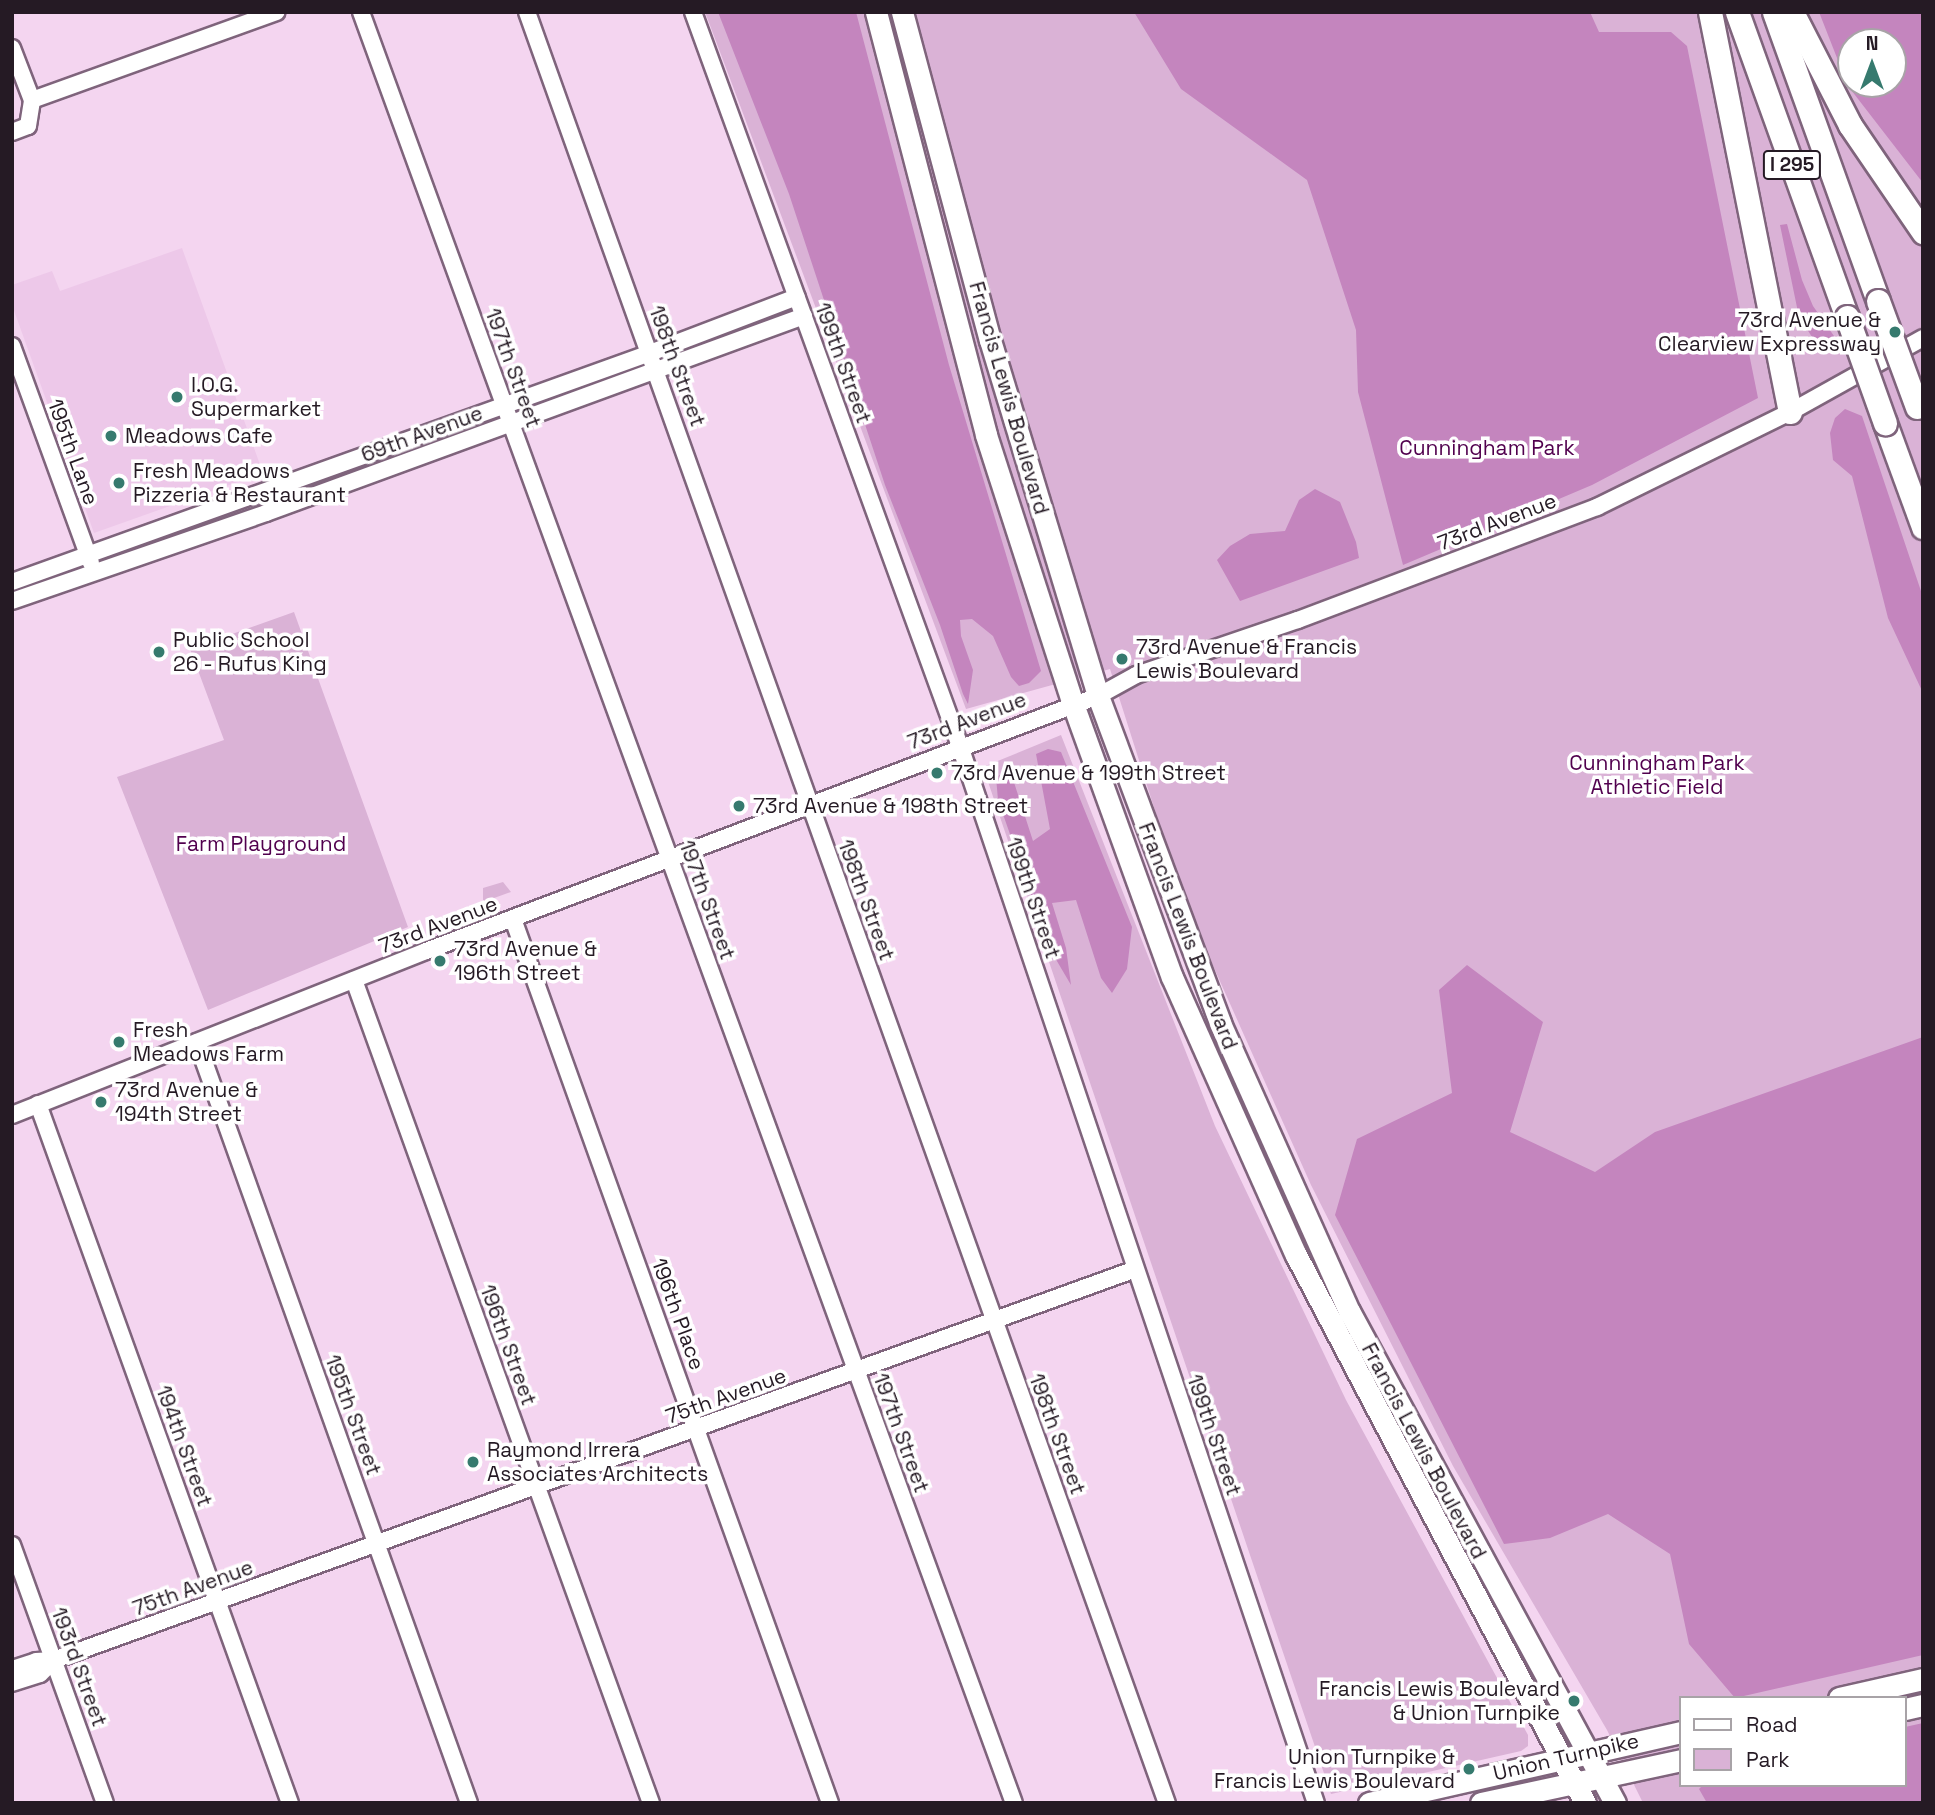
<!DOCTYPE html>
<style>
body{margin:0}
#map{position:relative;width:1935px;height:1815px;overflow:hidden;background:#f4d5f0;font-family:"Space Grotesk",sans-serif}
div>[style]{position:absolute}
.built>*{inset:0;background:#edc8e9}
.green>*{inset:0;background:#dab2d6}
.forest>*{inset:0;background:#c485be}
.roads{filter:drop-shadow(2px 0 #7f647c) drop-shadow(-2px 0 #7f647c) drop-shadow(0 2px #7f647c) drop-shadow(0 -2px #7f647c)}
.minor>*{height:16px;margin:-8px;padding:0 8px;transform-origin:8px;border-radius:8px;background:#fff}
.major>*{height:21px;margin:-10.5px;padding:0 10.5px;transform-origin:10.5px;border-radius:10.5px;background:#fff}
.highway>*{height:23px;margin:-11.5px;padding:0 11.5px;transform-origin:11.5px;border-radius:11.5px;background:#fff}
.bridges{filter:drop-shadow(2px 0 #7f647c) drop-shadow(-2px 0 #7f647c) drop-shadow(0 2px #7f647c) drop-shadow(0 -2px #7f647c)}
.highway-bridge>*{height:23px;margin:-11.5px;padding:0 11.5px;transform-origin:11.5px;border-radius:11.5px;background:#fff}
.dots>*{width:19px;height:19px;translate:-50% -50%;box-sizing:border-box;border:4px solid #fff;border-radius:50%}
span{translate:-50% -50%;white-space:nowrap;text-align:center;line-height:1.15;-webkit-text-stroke:7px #fff;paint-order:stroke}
.shield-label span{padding:2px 5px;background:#fff;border:2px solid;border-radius:5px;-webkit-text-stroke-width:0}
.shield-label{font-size:19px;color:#251a24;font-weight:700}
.poi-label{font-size:21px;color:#251a24}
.right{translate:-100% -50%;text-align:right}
.left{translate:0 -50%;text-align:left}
.street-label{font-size:21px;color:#251a24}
.park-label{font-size:21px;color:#51004e}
.frame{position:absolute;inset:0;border:14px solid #251a24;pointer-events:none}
.legend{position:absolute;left:1679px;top:1696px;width:228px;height:91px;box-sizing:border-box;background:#fff;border:2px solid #a8a3a7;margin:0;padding:9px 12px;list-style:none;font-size:21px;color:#251a24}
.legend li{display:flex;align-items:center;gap:14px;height:35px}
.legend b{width:35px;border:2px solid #a8a3a7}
.north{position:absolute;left:1837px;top:28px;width:70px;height:70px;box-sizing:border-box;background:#fff;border:2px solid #a8a3a7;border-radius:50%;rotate:0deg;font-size:19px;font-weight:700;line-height:28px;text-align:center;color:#251a24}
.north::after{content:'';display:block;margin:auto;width:24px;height:32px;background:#367a6e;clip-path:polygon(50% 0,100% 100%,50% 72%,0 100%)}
</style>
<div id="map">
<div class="built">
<div style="clip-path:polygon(182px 248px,263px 473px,94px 533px,12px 305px,12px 285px,52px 271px,60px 291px)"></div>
</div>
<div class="green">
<div style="clip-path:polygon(evenodd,705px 12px,1923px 12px,1923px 1803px,1643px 1803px,1607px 1730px,1453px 1466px,1311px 1185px,1206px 950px,1164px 839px,1110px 669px,966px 709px,705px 12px,1851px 42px,1893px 42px,1893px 84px,1851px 84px,1851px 42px,705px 12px,1681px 1698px,1905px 1698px,1905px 1785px,1681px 1785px,1681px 1698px)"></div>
<div style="clip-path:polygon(294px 612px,408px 927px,208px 1010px,117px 777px,224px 740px,190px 649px)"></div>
<div style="clip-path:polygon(1061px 735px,1215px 1126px,1346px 1400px,1528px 1735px,1528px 1746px,1521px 1751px,1331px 1794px,983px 767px)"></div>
<div style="clip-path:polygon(503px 882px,511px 892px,483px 902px,483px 888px)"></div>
</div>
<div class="forest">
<div style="clip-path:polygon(718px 12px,856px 12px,949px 365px,1041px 671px,1029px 683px,1019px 686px,1011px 677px,993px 636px,972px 619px,960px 620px,961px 636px,973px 670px,968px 704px,963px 694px,940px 625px,885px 485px,789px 194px)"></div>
<div style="clip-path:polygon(1134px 12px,1590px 12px,1599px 32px,1671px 32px,1687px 46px,1758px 398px,1592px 485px,1403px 565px,1358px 392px,1356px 330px,1307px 180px,1181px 89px)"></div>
<div style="clip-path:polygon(evenodd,1819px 12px,1923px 12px,1923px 183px,1848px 86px,1819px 12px,1893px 42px,1893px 84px,1851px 84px,1851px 42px,1893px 42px)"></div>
<div style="clip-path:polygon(1787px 224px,1802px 280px,1813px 306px,1834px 336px,1831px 350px,1814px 340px,1799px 317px,1780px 225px)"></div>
<div style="clip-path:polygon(1845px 409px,1862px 416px,1923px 597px,1923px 693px,1888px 618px,1852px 476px,1833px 460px,1830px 433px,1835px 418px)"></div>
<div style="clip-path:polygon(1315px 489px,1340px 502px,1356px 542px,1359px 558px,1240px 601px,1217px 560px,1230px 546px,1250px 534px,1285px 531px,1299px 500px)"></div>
<div style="clip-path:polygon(1048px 749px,1061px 752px,1132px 927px,1127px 969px,1112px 993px,1101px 978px,1076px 900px,1052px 903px,1066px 948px,1071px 985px,1051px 951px,998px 800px,996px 777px,1010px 770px,1033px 841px,1050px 829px,1036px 754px)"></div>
<div style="clip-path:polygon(1467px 965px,1543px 1022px,1510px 1132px,1595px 1172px,1655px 1132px,1923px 1037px,1923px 1655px,1735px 1698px,1689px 1644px,1670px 1554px,1608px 1514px,1550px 1538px,1504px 1544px,1335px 1215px,1357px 1139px,1452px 1093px,1439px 990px)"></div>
<div style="clip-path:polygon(1923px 1723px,1923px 1803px,1707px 1803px,1699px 1789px,1703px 1785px,1905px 1785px,1905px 1727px)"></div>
</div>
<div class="roads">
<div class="minor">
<div style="left:361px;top:12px;width:1906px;rotate:69.97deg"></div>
<div style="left:527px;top:12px;width:1902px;rotate:70.34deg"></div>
<div style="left:693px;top:12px;width:781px;rotate:70.01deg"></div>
<div style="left:960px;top:746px;width:1115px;rotate:71.39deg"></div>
<div style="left:12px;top:48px;width:56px;rotate:69deg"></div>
<div style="left:32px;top:100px;width:260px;rotate:-19.8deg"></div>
<div style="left:12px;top:132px;width:17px;rotate:-21deg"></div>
<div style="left:28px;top:126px;width:26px;rotate:-81deg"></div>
<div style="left:12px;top:346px;width:231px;rotate:70deg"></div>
<div style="left:12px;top:582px;width:678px;rotate:-19.74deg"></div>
<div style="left:650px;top:353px;width:157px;rotate:-20.9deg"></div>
<div style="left:12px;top:601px;width:269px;rotate:-19.1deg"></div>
<div style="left:266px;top:513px;width:573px;rotate:-20.11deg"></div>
<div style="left:513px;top:919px;width:939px;rotate:70.27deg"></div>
<div style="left:354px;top:980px;width:875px;rotate:70.16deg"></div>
<div style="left:197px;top:1042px;width:808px;rotate:70.33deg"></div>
<div style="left:38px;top:1104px;width:743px;rotate:70.18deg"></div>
<div style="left:12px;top:1115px;width:445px;rotate:-21.6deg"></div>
<div style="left:426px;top:951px;width:719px;rotate:-20.78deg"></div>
<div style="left:1098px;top:696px;width:43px;rotate:-28.9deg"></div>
<div style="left:1136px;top:675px;width:171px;rotate:-18.8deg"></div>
<div style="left:1298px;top:620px;width:320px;rotate:-20.7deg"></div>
<div style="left:1597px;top:507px;width:215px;rotate:-26.2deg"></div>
<div style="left:1790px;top:412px;width:152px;rotate:-29.1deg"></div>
<div style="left:12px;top:1545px;width:274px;rotate:70.2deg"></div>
<div style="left:12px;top:1669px;width:25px;rotate:-18deg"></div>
<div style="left:36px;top:1661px;width:18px;rotate:-3deg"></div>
<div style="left:54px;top:1660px;width:1150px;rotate:-19.87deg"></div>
<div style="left:12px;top:1683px;width:29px;rotate:-18deg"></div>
<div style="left:40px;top:1674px;width:20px;rotate:-45deg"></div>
</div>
<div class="major">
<div style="left:876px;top:12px;width:437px;rotate:75.4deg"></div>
<div style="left:986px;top:435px;width:283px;rotate:72.1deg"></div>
<div style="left:1073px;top:704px;width:290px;rotate:70.1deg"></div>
<div style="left:1172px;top:977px;width:304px;rotate:66deg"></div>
<div style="left:1296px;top:1255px;width:620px;rotate:62.19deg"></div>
<div style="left:902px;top:12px;width:340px;rotate:75deg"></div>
<div style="left:990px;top:340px;width:372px;rotate:73.1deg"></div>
<div style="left:1098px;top:696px;width:349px;rotate:69.5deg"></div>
<div style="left:1220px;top:1023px;width:316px;rotate:65.9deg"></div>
<div style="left:1349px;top:1311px;width:559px;rotate:61.6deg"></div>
<div style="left:1839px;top:1698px;width:86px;rotate:-12.7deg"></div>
<div style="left:1905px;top:1709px;width:18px;rotate:-13deg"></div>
<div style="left:1369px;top:1803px;width:320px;rotate:-12.8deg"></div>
<div style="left:1481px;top:1803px;width:205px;rotate:-12.1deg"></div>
</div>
<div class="highway">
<div style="left:1710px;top:12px;width:408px;rotate:78.7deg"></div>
<div style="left:1737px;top:12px;width:324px;rotate:70.2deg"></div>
<div style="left:1774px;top:12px;width:307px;rotate:70.2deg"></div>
<div style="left:1792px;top:12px;width:127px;rotate:62.8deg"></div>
<div style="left:1850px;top:125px;width:130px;rotate:55.7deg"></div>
<div style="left:1885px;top:423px;width:111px;rotate:69.9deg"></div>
</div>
</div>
<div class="bridges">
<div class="highway-bridge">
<div style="left:1878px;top:301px;width:113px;rotate:69.8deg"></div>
<div style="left:1847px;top:317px;width:113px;rotate:70.3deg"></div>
</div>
</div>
<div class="dots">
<div style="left:1895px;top:332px;background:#367a6e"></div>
<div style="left:177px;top:397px;background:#367a6e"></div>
<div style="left:111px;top:436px;background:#367a6e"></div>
<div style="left:119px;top:483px;background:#367a6e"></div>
<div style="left:159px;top:652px;background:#367a6e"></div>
<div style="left:1122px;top:659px;background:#367a6e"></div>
<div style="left:937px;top:773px;background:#367a6e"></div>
<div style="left:739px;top:806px;background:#367a6e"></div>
<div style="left:440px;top:961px;background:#367a6e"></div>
<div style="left:119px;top:1042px;background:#367a6e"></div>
<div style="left:101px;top:1102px;background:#367a6e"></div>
<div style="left:473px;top:1462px;background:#367a6e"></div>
<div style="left:1574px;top:1701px;background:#367a6e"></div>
<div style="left:1469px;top:1769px;background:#367a6e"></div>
</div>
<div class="shield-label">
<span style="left:1792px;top:165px">I 295</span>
</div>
<div class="poi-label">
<span class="right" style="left:1881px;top:332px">73rd Avenue &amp;<br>Clearview Expressway</span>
<span class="left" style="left:191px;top:397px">I.O.G.<br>Supermarket</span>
<span class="left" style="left:125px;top:436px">Meadows Cafe</span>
<span class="left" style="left:133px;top:483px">Fresh Meadows<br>Pizzeria &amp; Restaurant</span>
<span class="left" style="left:173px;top:652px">Public School<br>26 - Rufus King</span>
<span class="left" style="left:1136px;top:659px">73rd Avenue &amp; Francis<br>Lewis Boulevard</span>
<span class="left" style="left:951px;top:773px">73rd Avenue &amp; 199th Street</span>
<span class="left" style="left:753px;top:806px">73rd Avenue &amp; 198th Street</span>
<span class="left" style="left:454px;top:961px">73rd Avenue &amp;<br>196th Street</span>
<span class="left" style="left:133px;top:1042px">Fresh<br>Meadows Farm</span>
<span class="left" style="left:115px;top:1102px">73rd Avenue &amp;<br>194th Street</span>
<span class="left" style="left:487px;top:1462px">Raymond Irrera<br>Associates Architects</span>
<span class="right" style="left:1560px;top:1701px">Francis Lewis Boulevard<br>&amp; Union Turnpike</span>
<span class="right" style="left:1455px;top:1769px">Union Turnpike &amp;<br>Francis Lewis Boulevard</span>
</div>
<div class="street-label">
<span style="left:843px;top:363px;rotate:70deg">199th Street</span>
<span style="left:677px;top:366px;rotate:70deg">198th Street</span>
<span style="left:513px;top:368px;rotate:70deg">197th Street</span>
<span style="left:1009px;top:398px;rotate:74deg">Francis Lewis Boulevard</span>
<span style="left:422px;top:434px;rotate:-20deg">69th Avenue</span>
<span style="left:73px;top:452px;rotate:70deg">195th Lane</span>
<span style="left:1497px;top:522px;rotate:-21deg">73rd Avenue</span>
<span style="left:967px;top:721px;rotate:-21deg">73rd Avenue</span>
<span style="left:1033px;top:898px;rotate:71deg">199th Street</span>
<span style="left:707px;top:900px;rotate:70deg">197th Street</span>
<span style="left:866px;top:900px;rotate:70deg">198th Street</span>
<span style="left:438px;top:925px;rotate:-21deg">73rd Avenue</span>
<span style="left:1188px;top:936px;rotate:69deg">Francis Lewis Boulevard</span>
<span style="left:678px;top:1314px;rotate:70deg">196th Place</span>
<span style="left:508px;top:1345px;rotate:70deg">196th Street</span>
<span style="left:726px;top:1396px;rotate:-20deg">75th Avenue</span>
<span style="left:353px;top:1415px;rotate:70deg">195th Street</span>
<span style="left:901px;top:1433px;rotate:70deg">197th Street</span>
<span style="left:1057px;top:1434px;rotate:70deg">198th Street</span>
<span style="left:1214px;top:1435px;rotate:71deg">199th Street</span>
<span style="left:184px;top:1446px;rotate:70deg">194th Street</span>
<span style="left:1424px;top:1451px;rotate:62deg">Francis Lewis Boulevard</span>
<span style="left:193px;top:1588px;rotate:-20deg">75th Avenue</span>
<span style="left:79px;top:1667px;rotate:70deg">193rd Street</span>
<span style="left:1566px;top:1757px;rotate:-13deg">Union Turnpike</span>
</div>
<div class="park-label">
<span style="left:1487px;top:448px">Cunningham Park</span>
<span style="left:1657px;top:775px">Cunningham Park<br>Athletic Field</span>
<span style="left:261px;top:844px">Farm Playground</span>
</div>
<div class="frame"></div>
<ul class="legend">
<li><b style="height:9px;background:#fff"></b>Road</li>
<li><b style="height:19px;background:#dab2d6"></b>Park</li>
</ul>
<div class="north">N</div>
</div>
